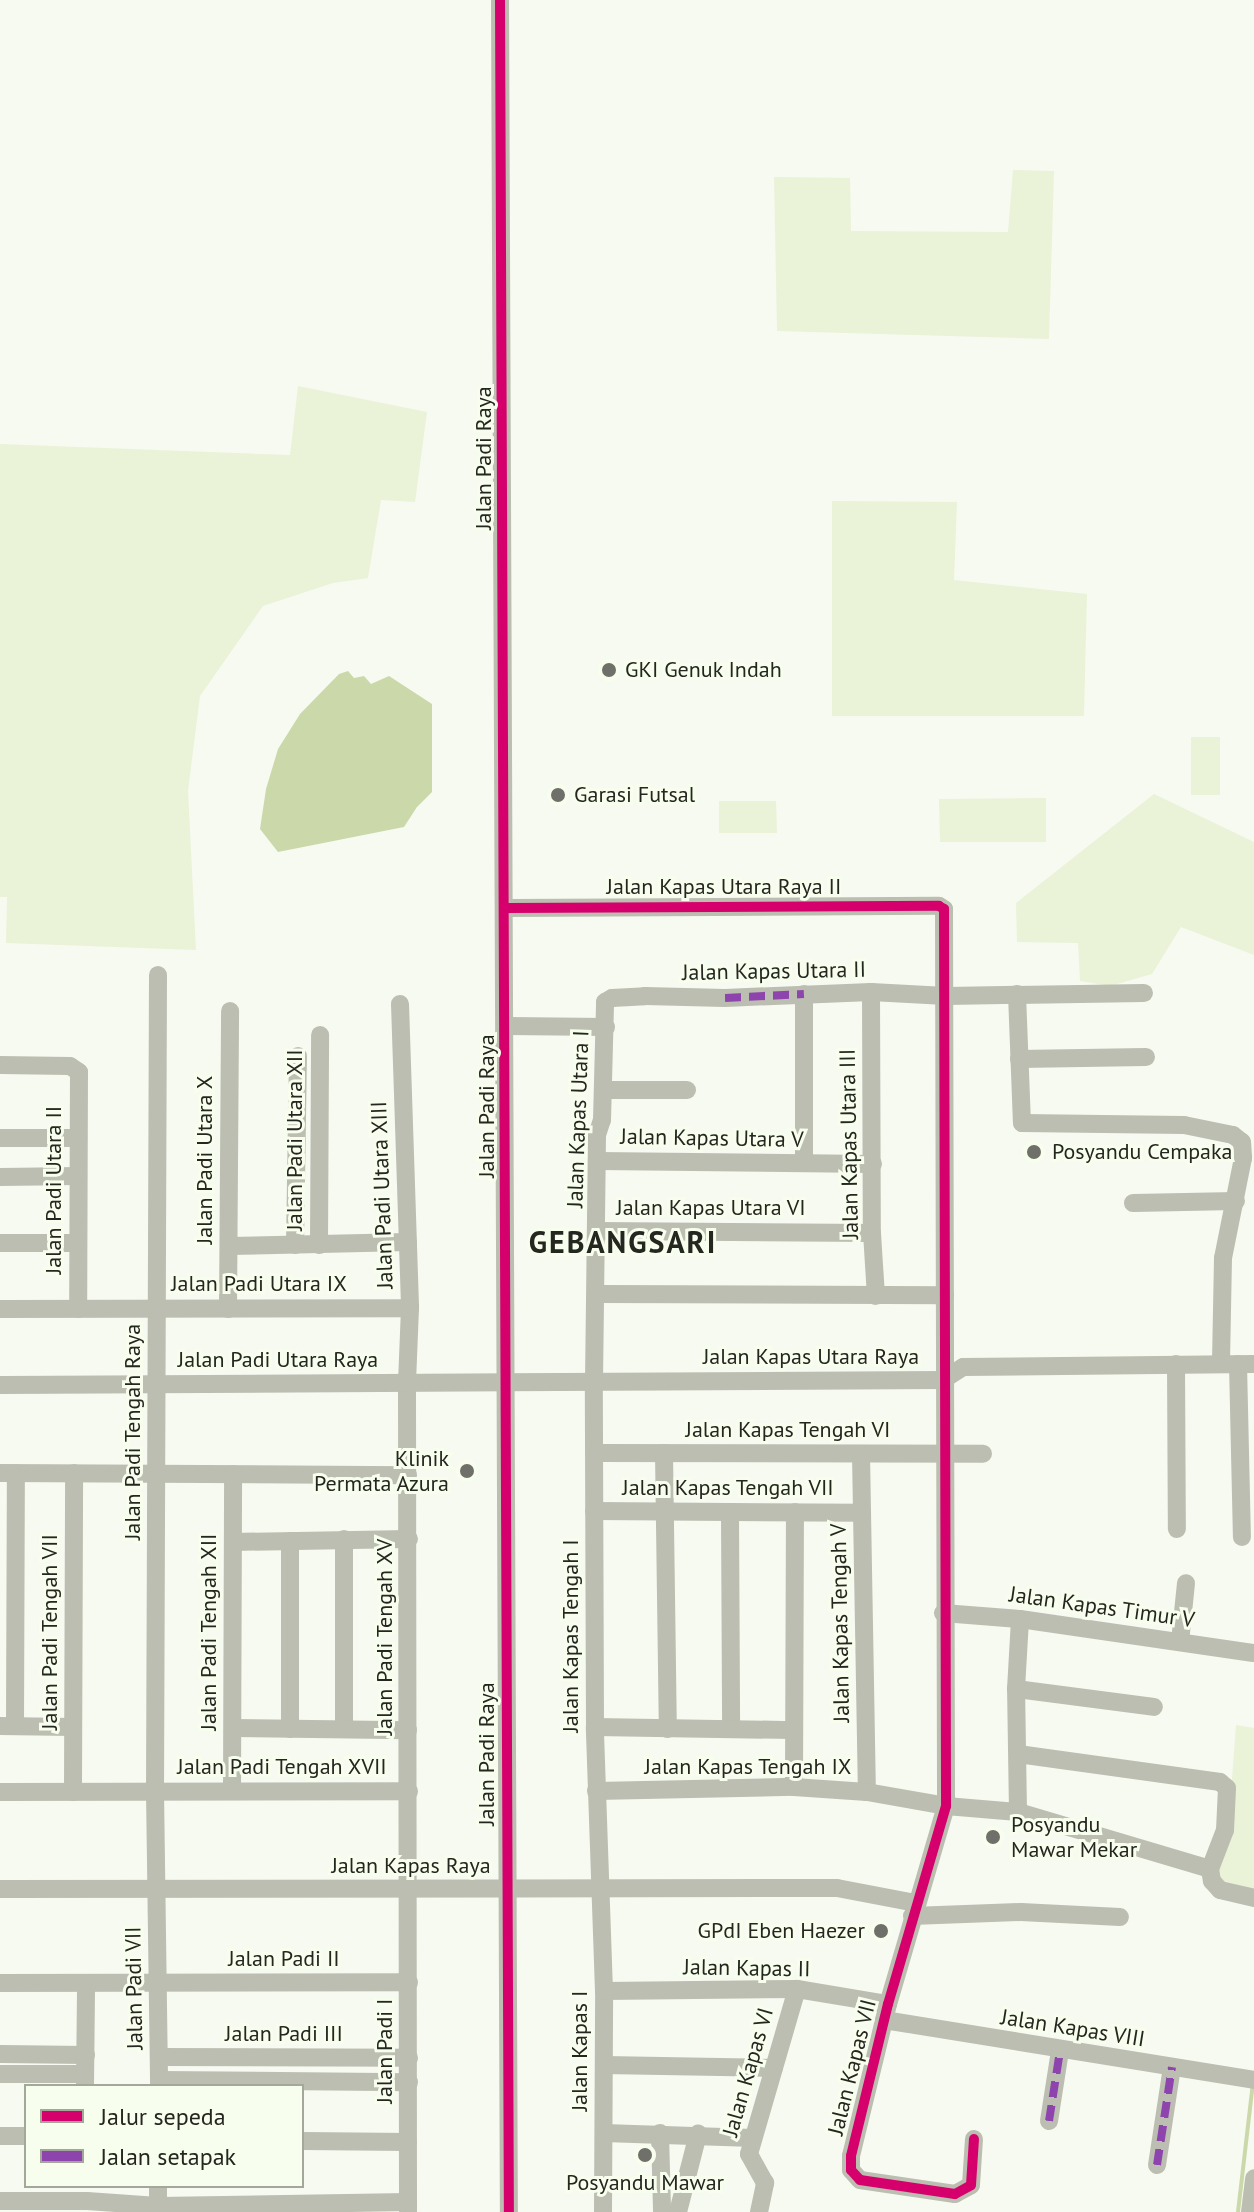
<!DOCTYPE html>
<style>
body{margin:0}
#map{position:relative;width:1254px;height:2212px;overflow:hidden;background:#f7faf1;font-family:"PT Sans",sans-serif}
div>[style]{position:absolute}
.green>*{inset:0;background:#eaf2d8}
.water>*{inset:0;background:#cbd9aa}
.stream>*{height:4px;margin:-2px;padding:0 2px;transform-origin:2px;border-radius:2px;background:#cbd9aa}
.minor>*{height:18px;margin:-9px;padding:0 9px;transform-origin:9px;border-radius:9px;background:#bbbeb0}
.quiet>*{height:8px;margin-top:-4px;transform-origin:0;background:repeating-linear-gradient(90deg,#8e44ad 0 16px,transparent 0 24px)}
.cycleway>*{height:10px;margin:-5px;padding:0 5px;transform-origin:5px;border-radius:5px;background:#d6006c}
.dots>*{width:22px;height:22px;translate:-50% -50%;box-sizing:border-box;border:4px solid #f8feed;border-radius:50%}
span{translate:-50% -50%;white-space:nowrap;text-align:center;line-height:1.15;-webkit-text-stroke:6px #f8feed;paint-order:stroke}
.street-label{font-size:22px;color:#242620}
.poi-label{font-size:22px;color:#242620}
.left{translate:0 -50%;text-align:left}
.right{translate:-100% -50%;text-align:right}
.district-label{font-size:30px;color:#242620;font-weight:700;letter-spacing:2px}
.legend{position:absolute;left:24px;top:2084px;width:280px;height:104px;box-sizing:border-box;background:#f8feed;border:2px solid #a3a89b;margin:0;padding:10px 14px;list-style:none;font-size:24px;color:#242620}
.legend li{display:flex;align-items:center;gap:16px;height:40px}
.legend b{width:40px;border:2px solid #a3a89b}
</style>
<div id="map">
<div class="green">
<div style="clip-path:polygon(1013px 170px,1054px 171px,1049px 339px,777px 331px,774px 177px,850px 178px,851px 231px,1008px 232px)"></div>
<div style="clip-path:polygon(298px 386px,427px 412px,415px 502px,381px 500px,368px 578px,333px 583px,263px 606px,200px 696px,188px 791px,196px 950px,6px 943px,7px 897px,0 897px,0 444px,290px 455px)"></div>
<div style="clip-path:polygon(832px 501px,957px 502px,954px 580px,1087px 594px,1084px 716px,832px 716px)"></div>
<div style="clip-path:polygon(1191px 737px,1220px 737px,1220px 795px,1191px 795px)"></div>
<div style="clip-path:polygon(1154px 794px,1254px 842px,1254px 955px,1181px 927px,1152px 974px,1110px 986px,1080px 981px,1078px 943px,1017px 942px,1016px 903px)"></div>
<div style="clip-path:polygon(1046px 798px,1046px 842px,940px 842px,939px 799px)"></div>
<div style="clip-path:polygon(719px 801px,776px 801px,777px 833px,719px 833px)"></div>
<div style="clip-path:polygon(1236px 1725px,1254px 1728px,1254px 1891px,1228px 1886px,1215px 1871px,1228px 1833px)"></div>
</div>
<div class="water">
<div style="clip-path:polygon(348px 671px,354px 678px,364px 676px,371px 684px,389px 676px,432px 704px,432px 792px,417px 807px,404px 827px,278px 852px,260px 829px,266px 789px,278px 749px,300px 714px,339px 674px)"></div>
</div>
<div class="stream">
<div style="left:1238px;top:2212px;width:130px;rotate:-83.4deg"></div>
</div>
<div class="minor">
<div style="left:500px;top:0;width:2212px;rotate:89.77deg"></div>
<div style="left:506px;top:908px;width:433px;rotate:-0.3deg"></div>
<div style="left:939px;top:906px;width:6px;rotate:31deg"></div>
<div style="left:944px;top:909px;width:897px;rotate:89.87deg"></div>
<div style="left:946px;top:1806px;width:206px;rotate:106.3deg"></div>
<div style="left:888px;top:2004px;width:156px;rotate:103.7deg"></div>
<div style="left:851px;top:2156px;width:14px;rotate:90deg"></div>
<div style="left:851px;top:2170px;width:13px;rotate:48deg"></div>
<div style="left:860px;top:2180px;width:96px;rotate:8.4deg"></div>
<div style="left:955px;top:2194px;width:18px;rotate:-29deg"></div>
<div style="left:971px;top:2185px;width:46px;rotate:-86.3deg"></div>
<div style="left:158px;top:975px;width:816px;rotate:90.21deg"></div>
<div style="left:155px;top:1791px;width:295px;rotate:89.2deg"></div>
<div style="left:871px;top:992px;width:241px;rotate:89.8deg"></div>
<div style="left:872px;top:1233px;width:63px;rotate:86.4deg"></div>
<div style="left:1017px;top:994px;width:129px;rotate:87.8deg"></div>
<div style="left:1022px;top:1123px;width:162px;rotate:0.7deg"></div>
<div style="left:1184px;top:1125px;width:50px;rotate:11.5deg"></div>
<div style="left:1233px;top:1135px;width:11px;rotate:38deg"></div>
<div style="left:1242px;top:1142px;width:16px;rotate:86deg"></div>
<div style="left:1243px;top:1158px;width:102px;rotate:101.3deg"></div>
<div style="left:1223px;top:1258px;width:106px;rotate:91.1deg"></div>
<div style="left:400px;top:1004px;width:304px;rotate:88.1deg"></div>
<div style="left:410px;top:1308px;width:76px;rotate:92.3deg"></div>
<div style="left:407px;top:1384px;width:828px;rotate:89.93deg"></div>
<div style="left:506px;top:1026px;width:100px;rotate:0.6deg"></div>
<div style="left:1019px;top:1059px;width:127px;rotate:-0.9deg"></div>
<div style="left:0;top:1065px;width:70px;rotate:0.8deg"></div>
<div style="left:70px;top:1066px;width:11px;rotate:34deg"></div>
<div style="left:79px;top:1072px;width:237px;rotate:90.2deg"></div>
<div style="left:604px;top:1090px;width:83px"></div>
<div style="left:0;top:1138px;width:78px"></div>
<div style="left:598px;top:1161px;width:275px;rotate:0.6deg"></div>
<div style="left:804px;top:1163px;width:169px;rotate:-90deg"></div>
<div style="left:0;top:1177px;width:78px;rotate:-0.7deg"></div>
<div style="left:1133px;top:1203px;width:103px;rotate:-1.1deg"></div>
<div style="left:597px;top:1231px;width:275px;rotate:0.4deg"></div>
<div style="left:0;top:1243px;width:78px"></div>
<div style="left:295px;top:1245px;width:189px;rotate:-89.1deg"></div>
<div style="left:319px;top:1245px;width:210px;rotate:-89.7deg"></div>
<div style="left:229px;top:1246px;width:179px;rotate:-1.3deg"></div>
<div style="left:597px;top:1294px;width:348px;rotate:0.2deg"></div>
<div style="left:0;top:1309px;width:410px;rotate:-0.1deg"></div>
<div style="left:228px;top:1309px;width:298px;rotate:-89.6deg"></div>
<div style="left:1176px;top:1364px;width:165px;rotate:89.7deg"></div>
<div style="left:1238px;top:1364px;width:173px;rotate:88.7deg"></div>
<div style="left:0;top:1385px;width:943px;rotate:-0.3deg"></div>
<div style="left:943px;top:1380px;width:24px;rotate:-33deg"></div>
<div style="left:963px;top:1367px;width:291px;rotate:-0.6deg"></div>
<div style="left:594px;top:1453px;width:389px;rotate:0.1deg"></div>
<div style="left:664px;top:1453px;width:276px;rotate:89.2deg"></div>
<div style="left:861px;top:1454px;width:338px;rotate:89deg"></div>
<div style="left:0;top:1473px;width:408px;rotate:0.3deg"></div>
<div style="left:594px;top:1511px;width:268px;rotate:0.4deg"></div>
<div style="left:730px;top:1514px;width:215px;rotate:89.7deg"></div>
<div style="left:344px;top:1539px;width:190px;rotate:90deg"></div>
<div style="left:290px;top:1541px;width:188px;rotate:90deg"></div>
<div style="left:233px;top:1542px;width:176px;rotate:-1deg"></div>
<div style="left:943px;top:1613px;width:77px;rotate:4.5deg"></div>
<div style="left:1020px;top:1619px;width:236px;rotate:8.3deg"></div>
<div style="left:1180px;top:1642px;width:59px;rotate:-84.2deg"></div>
<div style="left:1016px;top:1689px;width:139px;rotate:7.4deg"></div>
<div style="left:0;top:1726px;width:73px;rotate:0.8deg"></div>
<div style="left:15px;top:1726px;width:253px;rotate:-89.8deg"></div>
<div style="left:595px;top:1727px;width:199px;rotate:0.9deg"></div>
<div style="left:233px;top:1728px;width:175px;rotate:0.7deg"></div>
<div style="left:1018px;top:1754px;width:204px;rotate:7.9deg"></div>
<div style="left:1220px;top:1782px;width:9px;rotate:41deg"></div>
<div style="left:1227px;top:1788px;width:42px;rotate:92.7deg"></div>
<div style="left:1225px;top:1830px;width:42px;rotate:111deg"></div>
<div style="left:794px;top:1787px;width:275px;rotate:-89.8deg"></div>
<div style="left:232px;top:1791px;width:317px;rotate:-89.8deg"></div>
<div style="left:596px;top:1791px;width:198px;rotate:-1.2deg"></div>
<div style="left:794px;top:1787px;width:73px;rotate:3.9deg"></div>
<div style="left:867px;top:1792px;width:80px;rotate:10deg"></div>
<div style="left:946px;top:1806px;width:72px;rotate:4.8deg"></div>
<div style="left:1018px;top:1812px;width:200px;rotate:16.5deg"></div>
<div style="left:1210px;top:1869px;width:12px;rotate:81deg"></div>
<div style="left:1212px;top:1881px;width:12px;rotate:48deg"></div>
<div style="left:1220px;top:1890px;width:35px;rotate:13deg"></div>
<div style="left:0;top:1792px;width:409px;rotate:-0.1deg"></div>
<div style="left:73px;top:1792px;width:319px;rotate:-89.8deg"></div>
<div style="left:1018px;top:1812px;width:123px;rotate:-90.9deg"></div>
<div style="left:1016px;top:1689px;width:70px;rotate:-86.7deg"></div>
<div style="left:0;top:1889px;width:837px;rotate:-0.07deg"></div>
<div style="left:837px;top:1888px;width:80px;rotate:10.8deg"></div>
<div style="left:912px;top:1916px;width:109px;rotate:-2.1deg"></div>
<div style="left:1021px;top:1912px;width:99px;rotate:2.9deg"></div>
<div style="left:0;top:1983px;width:409px;rotate:-0.1deg"></div>
<div style="left:604px;top:1991px;width:193px;rotate:-0.6deg"></div>
<div style="left:797px;top:1989px;width:92px;rotate:9.4deg"></div>
<div style="left:884px;top:2020px;width:375px;rotate:9.2deg"></div>
<div style="left:0;top:2054px;width:86px;rotate:0.7deg"></div>
<div style="left:159px;top:2057px;width:250px;rotate:0.2deg"></div>
<div style="left:604px;top:2065px;width:170px;rotate:1deg"></div>
<div style="left:0;top:2074px;width:85px"></div>
<div style="left:159px;top:2080px;width:250px;rotate:0.5deg"></div>
<div style="left:85px;top:2086px;width:101px;rotate:-89.4deg"></div>
<div style="left:1049px;top:2121px;width:71px;rotate:-81.1deg"></div>
<div style="left:604px;top:2133px;width:149px;rotate:1.9deg"></div>
<div style="left:660px;top:2133px;width:79px;rotate:88.5deg"></div>
<div style="left:0;top:2136px;width:26px"></div>
<div style="left:302px;top:2141px;width:106px;rotate:0.5deg"></div>
<div style="left:1157px;top:2165px;width:99px;rotate:-81.3deg"></div>
<div style="left:0;top:2201px;width:87px"></div>
<div style="left:87px;top:2201px;width:71px;rotate:4deg"></div>
<div style="left:158px;top:2206px;width:250px;rotate:-0.9deg"></div>
<div style="left:158px;top:2212px;width:26px;rotate:-90deg"></div>
<div style="left:603px;top:2212px;width:221px;rotate:-89.7deg"></div>
<div style="left:604px;top:1991px;width:264px;rotate:-92deg"></div>
<div style="left:595px;top:1727px;width:345px;rotate:-90.2deg"></div>
<div style="left:594px;top:1382px;width:247px;rotate:-89.3deg"></div>
<div style="left:597px;top:1135px;width:16px;rotate:-72deg"></div>
<div style="left:602px;top:1120px;width:118px;rotate:-88.5deg"></div>
<div style="left:605px;top:1002px;width:8px;rotate:-30deg"></div>
<div style="left:612px;top:998px;width:33px;rotate:-3deg"></div>
<div style="left:645px;top:996px;width:80px;rotate:1.4deg"></div>
<div style="left:725px;top:998px;width:146px;rotate:-2.4deg"></div>
<div style="left:871px;top:992px;width:75px;rotate:3.1deg"></div>
<div style="left:946px;top:996px;width:198px;rotate:-0.9deg"></div>
<div style="left:678px;top:2212px;width:81px;rotate:-75.6deg"></div>
<div style="left:759px;top:2212px;width:30px;rotate:-78deg"></div>
<div style="left:765px;top:2183px;width:33px;rotate:-119deg"></div>
<div style="left:749px;top:2154px;width:172px;rotate:-73.8deg"></div>
<div style="left:1250px;top:2212px;width:34px;rotate:-83deg"></div>
</div>
<div class="quiet">
<div style="left:725px;top:998px;width:79px;rotate:-2.9deg"></div>
<div style="left:1049px;top:2121px;width:71px;rotate:-81.1deg"></div>
<div style="left:1157px;top:2165px;width:99px;rotate:-81.3deg"></div>
</div>
<div class="cycleway">
<div style="left:500px;top:0;width:2212px;rotate:89.77deg"></div>
<div style="left:506px;top:908px;width:433px;rotate:-0.3deg"></div>
<div style="left:939px;top:906px;width:6px;rotate:31deg"></div>
<div style="left:944px;top:909px;width:897px;rotate:89.87deg"></div>
<div style="left:946px;top:1806px;width:206px;rotate:106.3deg"></div>
<div style="left:888px;top:2004px;width:156px;rotate:103.7deg"></div>
<div style="left:851px;top:2156px;width:14px;rotate:90deg"></div>
<div style="left:851px;top:2170px;width:13px;rotate:48deg"></div>
<div style="left:860px;top:2180px;width:96px;rotate:8.4deg"></div>
<div style="left:955px;top:2194px;width:18px;rotate:-29deg"></div>
<div style="left:971px;top:2185px;width:46px;rotate:-86.3deg"></div>
</div>
<div class="dots">
<div style="left:609px;top:670px;background:#6e7069"></div>
<div style="left:558px;top:795px;background:#6e7069"></div>
<div style="left:1034px;top:1152px;background:#6e7069"></div>
<div style="left:467px;top:1471px;background:#6e7069"></div>
<div style="left:993px;top:1837px;background:#6e7069"></div>
<div style="left:881px;top:1931px;background:#6e7069"></div>
<div style="left:645px;top:2155px;background:#6e7069"></div>
</div>
<div class="street-label">
<span style="left:484px;top:458px;rotate:-90deg">Jalan Padi Raya</span>
<span style="left:724px;top:887px">Jalan Kapas Utara Raya II</span>
<span style="left:774px;top:971px;rotate:-1deg">Jalan Kapas Utara II</span>
<span style="left:487px;top:1106px;rotate:-90deg">Jalan Padi Raya</span>
<span style="left:578px;top:1119px;rotate:-88deg">Jalan Kapas Utara I</span>
<span style="left:712px;top:1138px;rotate:1deg">Jalan Kapas Utara V</span>
<span style="left:295px;top:1140px;rotate:-90deg">Jalan Padi Utara XII</span>
<span style="left:849px;top:1144px;rotate:-91deg">Jalan Kapas Utara III</span>
<span style="left:205px;top:1160px;rotate:-90deg">Jalan Padi Utara X</span>
<span style="left:54px;top:1190px;rotate:-90deg">Jalan Padi Utara II</span>
<span style="left:382px;top:1195px;rotate:-92deg">Jalan Padi Utara XIII</span>
<span style="left:711px;top:1208px">Jalan Kapas Utara VI</span>
<span style="left:259px;top:1284px">Jalan Padi Utara IX</span>
<span style="left:811px;top:1357px">Jalan Kapas Utara Raya</span>
<span style="left:278px;top:1360px">Jalan Padi Utara Raya</span>
<span style="left:788px;top:1430px">Jalan Kapas Tengah VI</span>
<span style="left:133px;top:1432px;rotate:-90deg">Jalan Padi Tengah Raya</span>
<span style="left:728px;top:1488px">Jalan Kapas Tengah VII</span>
<span style="left:1102px;top:1607px;rotate:8deg">Jalan Kapas Timur V</span>
<span style="left:840px;top:1623px;rotate:-91deg">Jalan Kapas Tengah V</span>
<span style="left:50px;top:1632px;rotate:-90deg">Jalan Padi Tengah VII</span>
<span style="left:209px;top:1632px;rotate:-90deg">Jalan Padi Tengah XII</span>
<span style="left:571px;top:1636px;rotate:-90deg">Jalan Kapas Tengah I</span>
<span style="left:385px;top:1637px;rotate:-90deg">Jalan Padi Tengah XV</span>
<span style="left:487px;top:1754px;rotate:-90deg">Jalan Padi Raya</span>
<span style="left:282px;top:1767px">Jalan Padi Tengah XVII</span>
<span style="left:748px;top:1767px">Jalan Kapas Tengah IX</span>
<span style="left:411px;top:1866px">Jalan Kapas Raya</span>
<span style="left:284px;top:1959px">Jalan Padi II</span>
<span style="left:747px;top:1968px;rotate:1deg">Jalan Kapas II</span>
<span style="left:134px;top:1988px;rotate:-91deg">Jalan Padi VII</span>
<span style="left:1073px;top:2028px;rotate:9deg">Jalan Kapas VIII</span>
<span style="left:284px;top:2034px">Jalan Padi III</span>
<span style="left:385px;top:2051px;rotate:-90deg">Jalan Padi I</span>
<span style="left:580px;top:2051px;rotate:-90deg">Jalan Kapas I</span>
<span style="left:852px;top:2067px;rotate:-76deg">Jalan Kapas VII</span>
<span style="left:748px;top:2072px;rotate:-74deg">Jalan Kapas VI</span>
</div>
<div class="poi-label">
<span class="left" style="left:625px;top:670px">GKI Genuk Indah</span>
<span class="left" style="left:574px;top:795px">Garasi Futsal</span>
<span class="left" style="left:1052px;top:1152px">Posyandu Cempaka</span>
<span class="right" style="left:449px;top:1471px">Klinik<br>Permata Azura</span>
<span class="left" style="left:1011px;top:1837px">Posyandu<br>Mawar Mekar</span>
<span class="right" style="left:865px;top:1931px">GPdI Eben Haezer</span>
<span style="left:645px;top:2183px">Posyandu Mawar</span>
</div>
<div class="district-label">
<span style="left:623px;top:1242px">GEBANGSARI</span>
</div>
<ul class="legend">
<li><b style="height:10px;background:#d6006c"></b>Jalur sepeda</li>
<li><b style="height:10px;background:#8e44ad"></b>Jalan setapak</li>
</ul>
</div>
